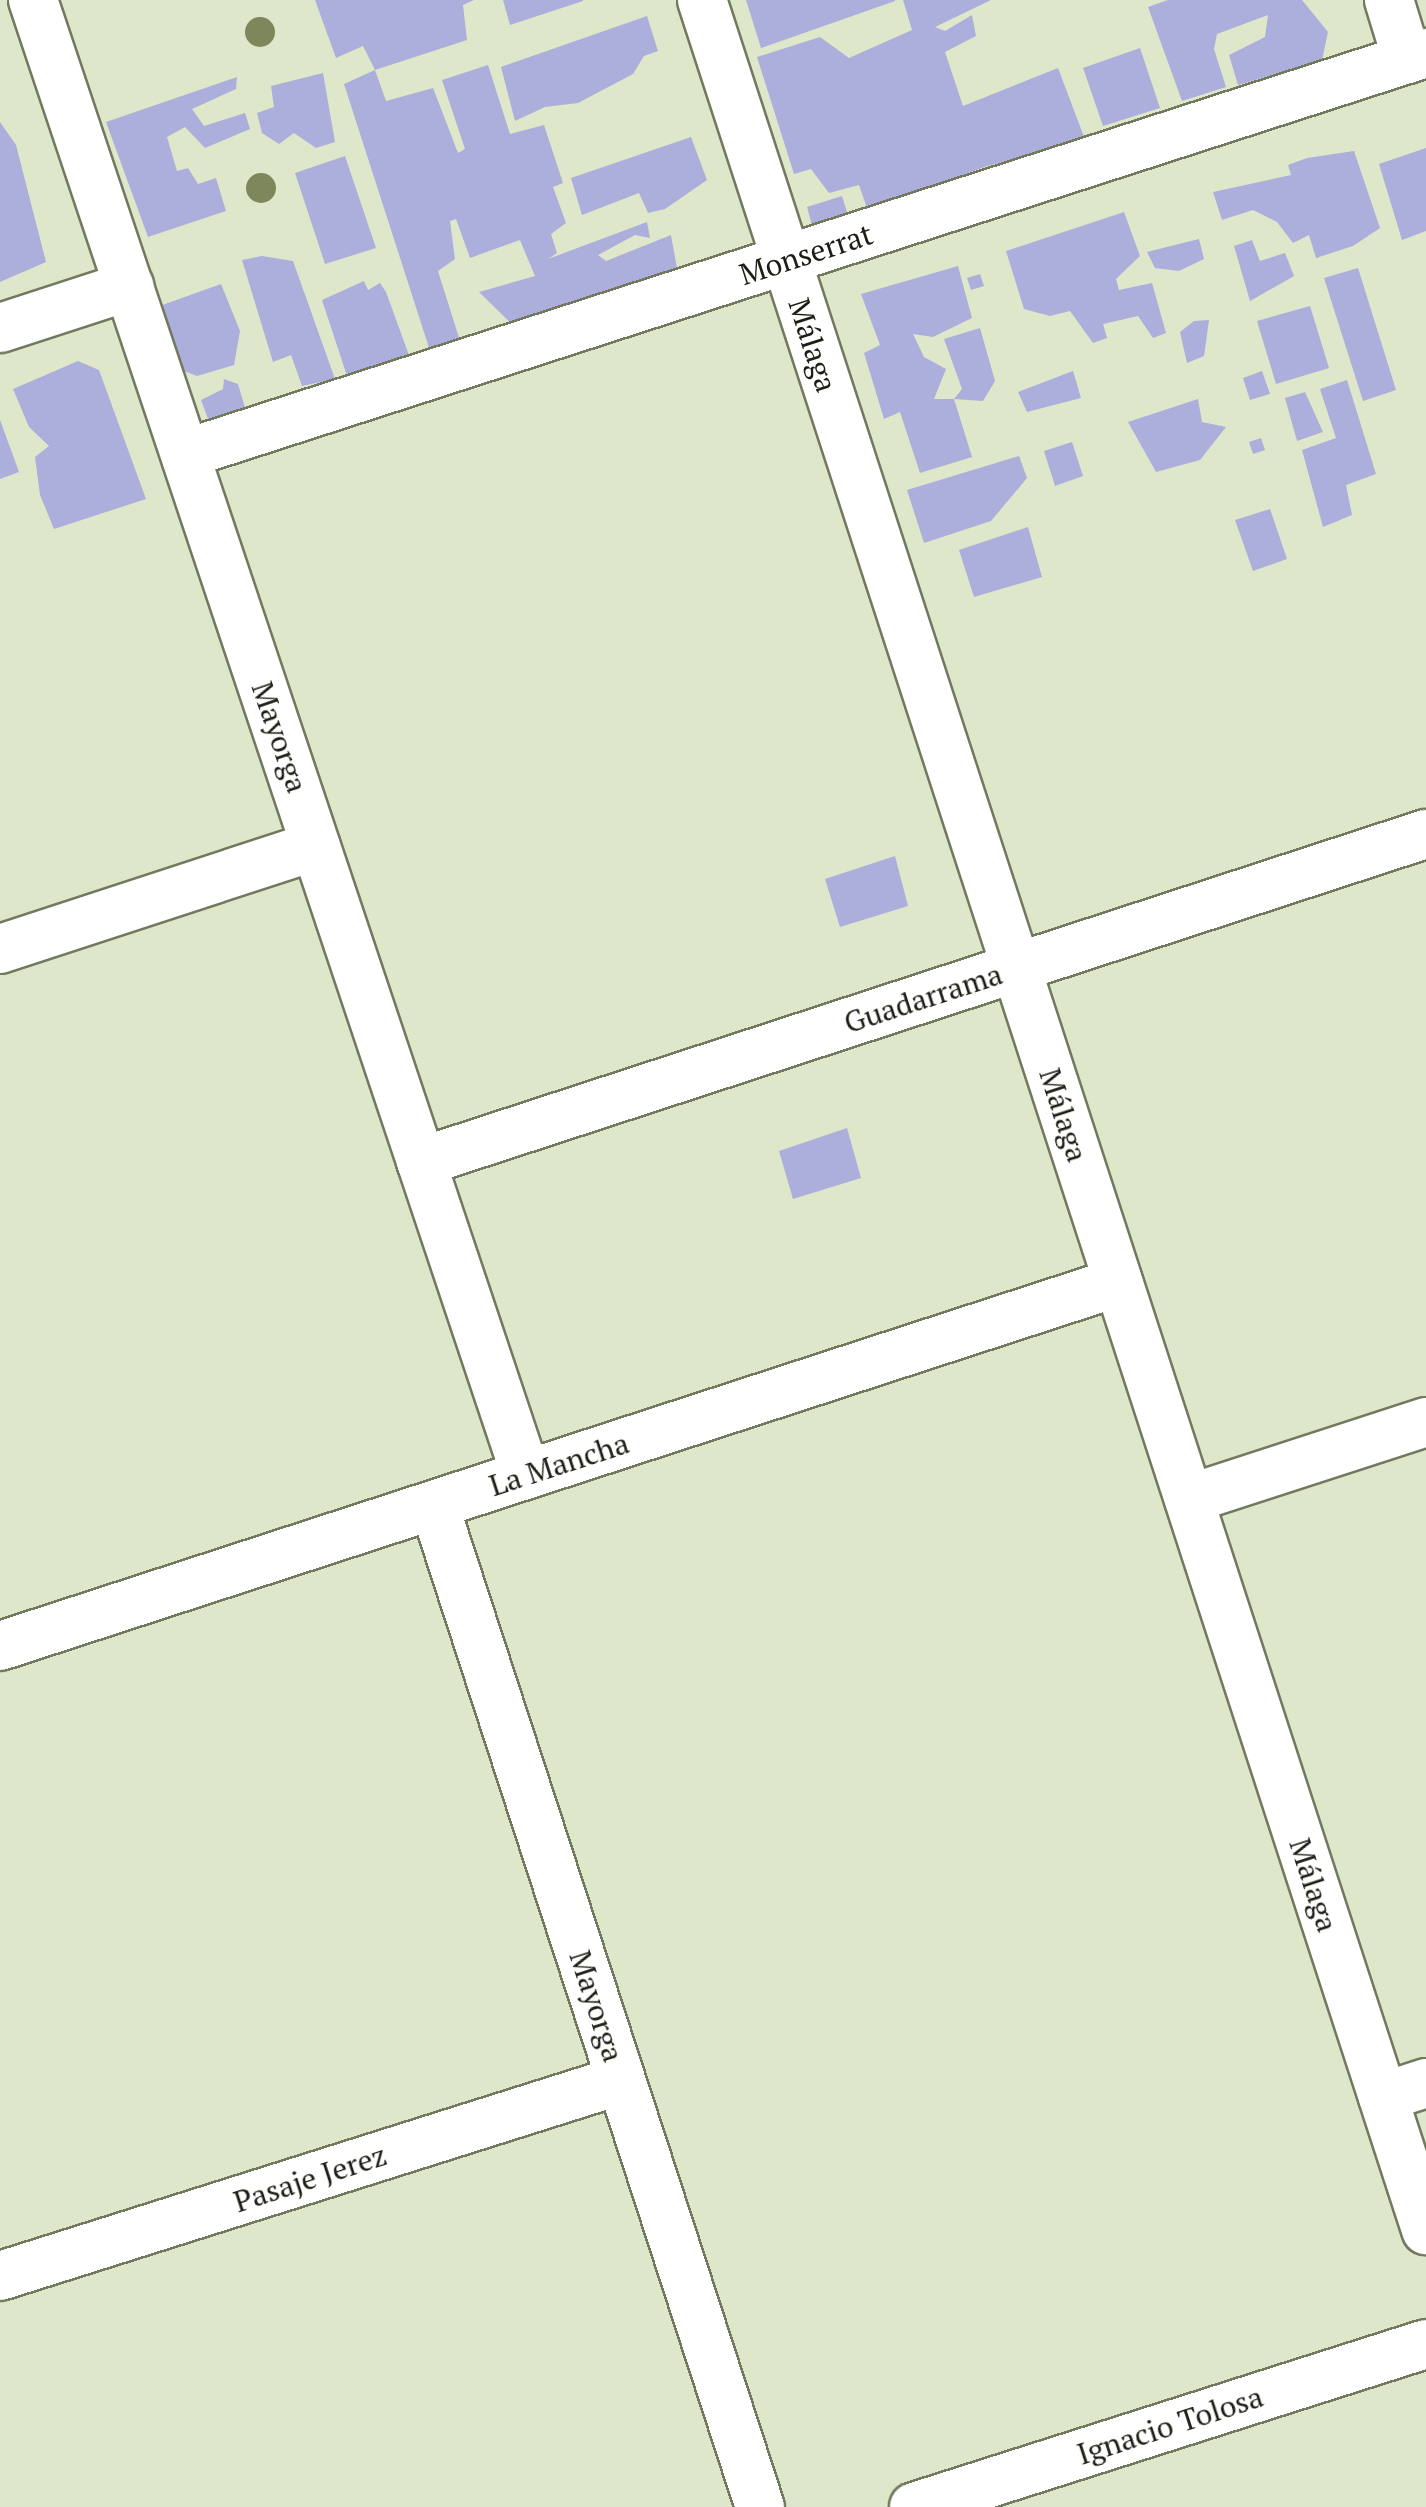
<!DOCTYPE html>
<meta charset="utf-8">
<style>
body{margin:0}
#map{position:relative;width:1426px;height:2507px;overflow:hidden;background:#dfe7ca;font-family:"PT Serif",serif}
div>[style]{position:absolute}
.building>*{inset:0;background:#acaedc}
.roads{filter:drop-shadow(2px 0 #72795f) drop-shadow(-2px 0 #72795f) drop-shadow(0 2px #72795f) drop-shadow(0 -2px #72795f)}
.minor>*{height:48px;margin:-24px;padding:0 24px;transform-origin:24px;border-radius:24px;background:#fff}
.trees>*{width:30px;height:30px;margin:-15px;border-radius:50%;background:#7e865b}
span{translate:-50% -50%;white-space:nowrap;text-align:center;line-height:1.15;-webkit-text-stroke:9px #fff;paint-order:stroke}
.street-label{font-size:30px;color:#1b1e13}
</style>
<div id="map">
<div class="building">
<div style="clip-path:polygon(315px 0,474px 0,463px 5px,467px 40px,375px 70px,386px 101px,433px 88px,458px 153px,465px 149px,442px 80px,488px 65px,510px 134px,544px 125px,563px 183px,553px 187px,566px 223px,551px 234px,557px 253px,548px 259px,647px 222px,650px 238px,635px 235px,598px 255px,606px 261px,671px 235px,678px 274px,516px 328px,479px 292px,535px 276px,520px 240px,470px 258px,456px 219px,450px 221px,455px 259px,438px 271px,461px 344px,431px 354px,344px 84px,375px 70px,363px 46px,336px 58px)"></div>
<div style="clip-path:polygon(503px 0,583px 0,583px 1px,510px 25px)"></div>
<div style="clip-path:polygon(746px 0,895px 0,895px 1px,761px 48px)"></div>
<div style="clip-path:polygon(903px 0,991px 0,935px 27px,945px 31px,972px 15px,976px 36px,945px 52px,963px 106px,1058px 68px,1086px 142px,987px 166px,868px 211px,859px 185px,829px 193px,811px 169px,794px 174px,757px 57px,820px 37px,849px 58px,912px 30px)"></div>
<div style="clip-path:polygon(1168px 0,1302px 0,1328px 32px,1322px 60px,1238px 85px,1229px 55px,1265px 37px,1268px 15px,1217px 34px,1214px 49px,1226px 87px,1182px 101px,1148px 7px)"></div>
<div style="clip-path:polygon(647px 16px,658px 51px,644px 56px,633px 74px,578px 103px,545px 107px,515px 121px,501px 67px)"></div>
<div style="clip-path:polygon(1140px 48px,1160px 108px,1103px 126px,1083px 68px)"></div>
<div style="clip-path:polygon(323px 73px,335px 142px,316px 148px,294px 133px,279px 144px,262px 133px,257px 113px,274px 107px,271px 86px)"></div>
<div style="clip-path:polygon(237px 77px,236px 89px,192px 109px,204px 126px,245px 113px,250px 129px,205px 148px,185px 127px,167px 137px,177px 171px,188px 168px,198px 184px,216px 178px,226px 211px,148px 237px,106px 122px)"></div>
<div style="clip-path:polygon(0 122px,16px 145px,46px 262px,0 282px)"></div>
<div style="clip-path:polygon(691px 137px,707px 180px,665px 209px,648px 213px,639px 193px,582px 215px,571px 178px)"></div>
<div style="clip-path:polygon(1426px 148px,1426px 231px,1402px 240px,1379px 164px)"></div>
<div style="clip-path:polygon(1354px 151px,1380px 228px,1353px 246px,1316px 258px,1309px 235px,1293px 243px,1277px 222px,1253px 210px,1222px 220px,1213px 192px,1291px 175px,1288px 165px,1307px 158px)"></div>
<div style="clip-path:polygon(345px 156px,376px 248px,325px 264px,295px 173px)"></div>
<div style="clip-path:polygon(842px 196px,850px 222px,814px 233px,807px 207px)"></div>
<div style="clip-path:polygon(1124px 212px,1140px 256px,1116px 279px,1119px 290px,1152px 283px,1166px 333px,1153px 338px,1138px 316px,1103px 324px,1107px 338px,1093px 343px,1070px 311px,1050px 316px,1024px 309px,1006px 251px)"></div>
<div style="clip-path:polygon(1199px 239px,1204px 259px,1179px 271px,1155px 268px,1147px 252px)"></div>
<div style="clip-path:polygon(1252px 240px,1260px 261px,1285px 253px,1294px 276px,1250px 301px,1234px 246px)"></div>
<div style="clip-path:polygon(262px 256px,293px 261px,335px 379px,302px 386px,291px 355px,273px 362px,242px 260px)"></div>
<div style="clip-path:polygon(958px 266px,972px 318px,933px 337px,913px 334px,924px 357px,946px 369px,934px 399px,954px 399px,972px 457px,920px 473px,900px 412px,884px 419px,864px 353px,880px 345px,861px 294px)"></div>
<div style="clip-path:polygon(1358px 268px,1396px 390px,1363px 401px,1324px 278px)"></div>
<div style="clip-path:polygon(980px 274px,984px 286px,971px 290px,967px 278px)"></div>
<div style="clip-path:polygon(364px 281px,368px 290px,380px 283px,386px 292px,410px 358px,348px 379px,322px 300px)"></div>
<div style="clip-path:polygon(221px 284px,240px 331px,234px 365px,197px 376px,173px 367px,154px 308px)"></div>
<div style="clip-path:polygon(1310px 306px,1329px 368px,1276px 384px,1257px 321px)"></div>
<div style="clip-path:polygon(1209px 320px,1204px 356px,1187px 363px,1180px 332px,1194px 321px)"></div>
<div style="clip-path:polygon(980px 328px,995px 381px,983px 401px,954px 399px,962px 389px,944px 339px)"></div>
<div style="clip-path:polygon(78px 361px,99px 370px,146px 499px,54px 529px,40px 495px,35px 457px,49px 446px,29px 427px,13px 389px)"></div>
<div style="clip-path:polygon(1073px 371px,1081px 398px,1027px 412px,1018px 392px)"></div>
<div style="clip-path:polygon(1262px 371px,1270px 394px,1250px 400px,1243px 378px)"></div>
<div style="clip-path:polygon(224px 379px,238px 384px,247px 414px,210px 424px,201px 400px,223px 389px)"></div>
<div style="clip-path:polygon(1347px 380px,1376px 474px,1346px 485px,1352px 515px,1323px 527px,1302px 450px,1336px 438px,1320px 389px)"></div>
<div style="clip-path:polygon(1305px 392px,1323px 432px,1297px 441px,1285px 398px)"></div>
<div style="clip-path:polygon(1198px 399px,1202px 422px,1226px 427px,1200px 460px,1156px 472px,1128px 422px)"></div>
<div style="clip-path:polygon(0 420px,19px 472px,0 479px)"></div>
<div style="clip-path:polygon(1261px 438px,1265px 450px,1253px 454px,1249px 442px)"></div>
<div style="clip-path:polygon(1072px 442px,1083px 476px,1055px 486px,1044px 451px)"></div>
<div style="clip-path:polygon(1019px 456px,1027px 478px,991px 521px,924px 543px,907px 490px)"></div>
<div style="clip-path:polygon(1270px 509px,1287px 559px,1253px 571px,1235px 520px)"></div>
<div style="clip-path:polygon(1028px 527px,1042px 577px,974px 597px,959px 550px)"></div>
<div style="clip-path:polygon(895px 856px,908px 906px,840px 927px,825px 879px)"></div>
<div style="clip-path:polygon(847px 1128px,861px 1178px,793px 1199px,779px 1151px)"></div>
</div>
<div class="roads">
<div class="minor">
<div style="left:33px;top:0;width:1555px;rotate:71.52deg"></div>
<div style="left:702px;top:0;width:2345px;rotate:72.01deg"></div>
<div style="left:1389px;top:0;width:62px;rotate:73deg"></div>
<div style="left:0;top:328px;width:136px;rotate:-18deg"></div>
<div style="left:185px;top:454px;width:1304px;rotate:-17.91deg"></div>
<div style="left:0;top:949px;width:332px;rotate:-18.1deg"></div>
<div style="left:421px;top:1162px;width:1057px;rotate:-18.08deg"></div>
<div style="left:1189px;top:1499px;width:249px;rotate:-18deg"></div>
<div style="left:434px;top:1505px;width:1054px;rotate:71.98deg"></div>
<div style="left:0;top:1646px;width:1176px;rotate:-18.03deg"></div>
<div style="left:1383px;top:2097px;width:45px;rotate:-18deg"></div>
<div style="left:0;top:2276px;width:651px;rotate:-17.52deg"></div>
<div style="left:914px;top:2507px;width:537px;rotate:-17.66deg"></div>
</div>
</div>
<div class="trees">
<div style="left:260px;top:32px"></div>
<div style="left:261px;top:188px"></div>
</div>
<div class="street-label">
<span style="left:806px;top:254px;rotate:-18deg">Monserrat</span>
<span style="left:813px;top:345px;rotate:72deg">Málaga</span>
<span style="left:280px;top:737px;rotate:71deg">Mayorga</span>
<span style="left:923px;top:998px;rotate:-18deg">Guadarrama</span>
<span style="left:1064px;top:1115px;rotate:72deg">Málaga</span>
<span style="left:559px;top:1464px;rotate:-18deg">La Mancha</span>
<span style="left:1314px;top:1885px;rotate:72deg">Málaga</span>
<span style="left:597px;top:2006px;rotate:72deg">Mayorga</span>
<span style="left:310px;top:2178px;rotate:-18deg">Pasaje Jerez</span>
<span style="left:1170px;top:2425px;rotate:-18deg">Ignacio Tolosa</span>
</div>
</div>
